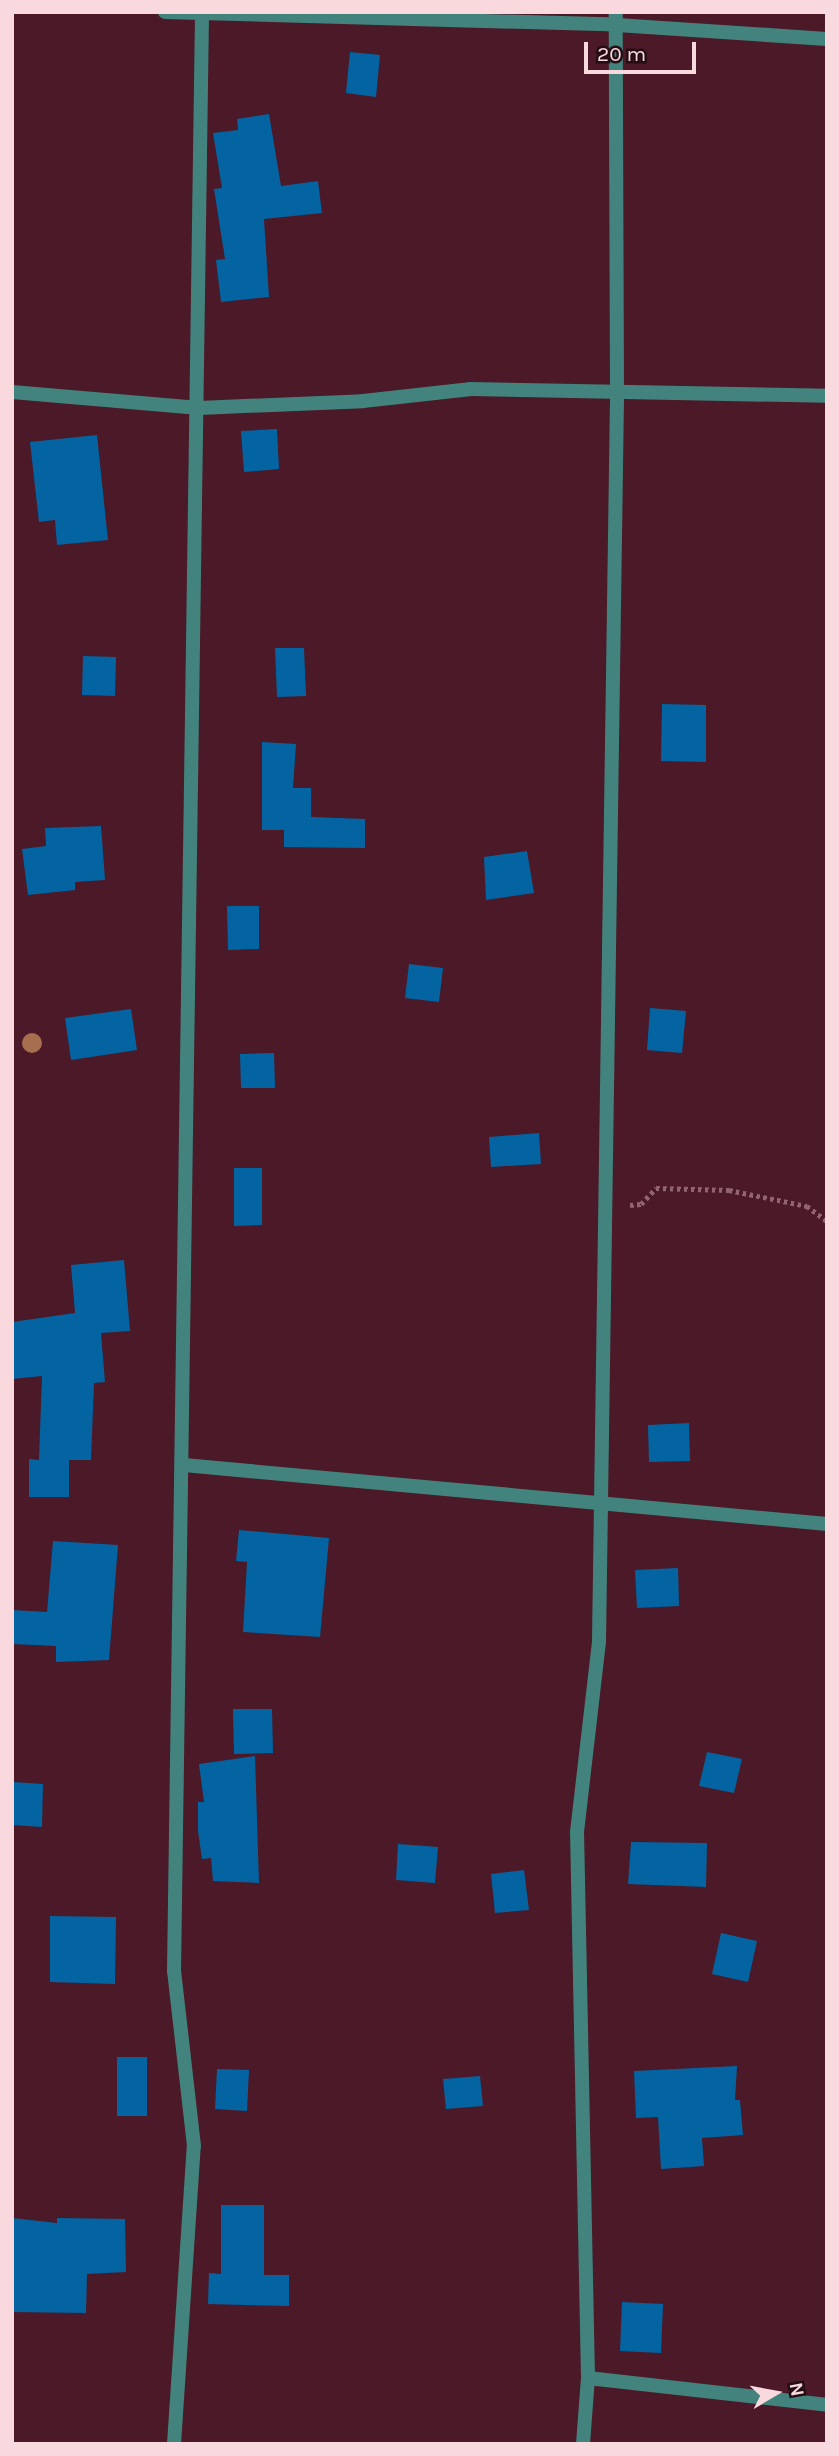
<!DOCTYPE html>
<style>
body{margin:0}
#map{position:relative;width:839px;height:2456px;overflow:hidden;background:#4b1927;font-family:Karla,sans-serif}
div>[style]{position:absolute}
.building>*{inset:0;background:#0464a1}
.path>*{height:4.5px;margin-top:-2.25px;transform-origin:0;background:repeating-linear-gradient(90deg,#906570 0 3.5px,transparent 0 7px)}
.minor>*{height:14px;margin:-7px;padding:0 7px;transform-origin:7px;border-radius:7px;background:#42847d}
.trees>*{width:20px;height:20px;margin:-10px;border-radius:50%;background:#a76e50}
span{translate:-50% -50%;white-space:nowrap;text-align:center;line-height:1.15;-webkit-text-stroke:5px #230d13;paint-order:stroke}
.frame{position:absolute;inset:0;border:14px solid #f9d8de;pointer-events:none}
.north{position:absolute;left:741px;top:2358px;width:70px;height:70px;-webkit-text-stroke:5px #230d13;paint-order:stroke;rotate:80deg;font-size:19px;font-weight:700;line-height:28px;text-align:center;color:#f9d8de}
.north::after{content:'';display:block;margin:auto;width:24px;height:32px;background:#f9d8de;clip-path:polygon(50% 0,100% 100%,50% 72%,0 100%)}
.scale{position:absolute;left:584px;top:42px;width:112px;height:32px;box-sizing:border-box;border:4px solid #f9d8de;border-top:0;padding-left:9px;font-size:21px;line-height:24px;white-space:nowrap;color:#f9d8de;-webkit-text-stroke:5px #230d13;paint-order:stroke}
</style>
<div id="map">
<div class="building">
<div style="clip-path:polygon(350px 52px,380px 55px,376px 97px,346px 93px)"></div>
<div style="clip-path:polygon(269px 114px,281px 186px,318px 181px,322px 213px,264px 219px,269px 297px,221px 302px,216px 260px,225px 259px,214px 189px,222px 188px,213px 133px,238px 130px,237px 119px)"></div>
<div style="clip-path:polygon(277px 429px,279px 469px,244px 472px,241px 431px)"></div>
<div style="clip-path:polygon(97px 435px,108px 540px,57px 545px,55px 520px,39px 522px,30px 442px)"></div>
<div style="clip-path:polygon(275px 648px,304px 648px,306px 696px,277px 697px)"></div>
<div style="clip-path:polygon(83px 656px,116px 657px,115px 696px,82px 695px)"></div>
<div style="clip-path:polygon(662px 704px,706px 705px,706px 762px,661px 761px)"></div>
<div style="clip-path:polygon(262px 742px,296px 744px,293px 788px,311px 788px,311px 817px,365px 819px,365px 848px,284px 847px,284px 830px,262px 830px)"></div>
<div style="clip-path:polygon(101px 826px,105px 880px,75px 882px,75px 890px,28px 895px,22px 849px,46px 846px,45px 828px)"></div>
<div style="clip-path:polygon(527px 851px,534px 893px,486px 900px,484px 857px)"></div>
<div style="clip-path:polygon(227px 906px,259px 906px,259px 949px,228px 950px)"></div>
<div style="clip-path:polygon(409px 964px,443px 968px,439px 1002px,405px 998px)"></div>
<div style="clip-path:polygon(650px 1008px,686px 1011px,682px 1053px,647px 1050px)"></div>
<div style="clip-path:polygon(131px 1009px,137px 1050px,71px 1060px,65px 1018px)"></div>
<div style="clip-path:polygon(274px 1053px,275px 1088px,241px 1088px,240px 1054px)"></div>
<div style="clip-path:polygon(539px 1133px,541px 1164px,491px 1167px,489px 1137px)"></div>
<div style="clip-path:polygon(234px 1168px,262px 1168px,262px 1225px,234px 1226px)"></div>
<div style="clip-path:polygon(124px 1260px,130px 1331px,101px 1333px,105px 1382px,94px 1383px,91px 1460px,69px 1460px,69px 1497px,29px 1497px,29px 1459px,39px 1460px,42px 1376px,12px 1379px,12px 1322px,75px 1313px,71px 1265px)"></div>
<div style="clip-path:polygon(689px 1423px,690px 1461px,649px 1462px,648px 1425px)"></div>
<div style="clip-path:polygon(239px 1530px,329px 1538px,320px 1637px,243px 1632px,247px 1562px,236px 1561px)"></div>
<div style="clip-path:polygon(53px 1541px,118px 1545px,109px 1660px,56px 1662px,56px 1646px,12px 1644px,12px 1610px,47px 1612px)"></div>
<div style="clip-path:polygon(678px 1568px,679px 1606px,637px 1608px,635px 1570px)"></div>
<div style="clip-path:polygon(233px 1709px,272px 1709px,273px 1753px,234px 1754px)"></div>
<div style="clip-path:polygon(707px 1752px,742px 1759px,734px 1793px,699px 1786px)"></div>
<div style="clip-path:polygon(255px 1756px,259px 1883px,213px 1881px,211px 1858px,202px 1859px,198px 1831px,198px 1802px,204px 1802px,199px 1764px)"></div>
<div style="clip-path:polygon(13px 1782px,43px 1784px,42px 1827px,12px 1825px)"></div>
<div style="clip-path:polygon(631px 1842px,707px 1843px,706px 1887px,628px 1884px)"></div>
<div style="clip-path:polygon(398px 1844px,438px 1847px,435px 1883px,396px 1880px)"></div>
<div style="clip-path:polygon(524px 1870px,529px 1910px,495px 1913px,491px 1874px)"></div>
<div style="clip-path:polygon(50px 1916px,116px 1917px,115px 1984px,50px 1982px)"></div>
<div style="clip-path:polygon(721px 1933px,757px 1941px,748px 1982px,712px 1974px)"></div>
<div style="clip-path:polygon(117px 2057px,147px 2057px,147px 2116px,117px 2116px)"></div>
<div style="clip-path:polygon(737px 2066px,735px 2100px,740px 2100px,743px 2135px,702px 2138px,704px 2166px,661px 2169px,658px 2117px,636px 2118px,634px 2071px)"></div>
<div style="clip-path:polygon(217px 2069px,249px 2070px,247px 2111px,215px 2109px)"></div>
<div style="clip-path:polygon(480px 2076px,483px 2106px,446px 2109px,443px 2079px)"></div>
<div style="clip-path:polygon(221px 2205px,264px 2205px,264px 2275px,289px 2275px,289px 2306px,208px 2304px,209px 2273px,221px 2274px)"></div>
<div style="clip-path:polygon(12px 2218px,57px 2223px,57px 2218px,125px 2219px,126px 2272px,87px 2274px,86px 2313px,12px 2312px)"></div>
<div style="clip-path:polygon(622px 2302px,663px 2304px,661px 2353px,620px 2351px)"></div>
</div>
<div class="path">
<div style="left:630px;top:1205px;width:11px;rotate:-5deg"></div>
<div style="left:641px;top:1204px;width:22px;rotate:-47deg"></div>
<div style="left:656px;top:1188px;width:73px;rotate:1.6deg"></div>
<div style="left:729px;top:1190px;width:80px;rotate:11.6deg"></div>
<div style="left:807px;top:1206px;width:25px;rotate:37deg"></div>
</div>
<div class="minor">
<div style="left:165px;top:12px;width:452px;rotate:1.6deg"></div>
<div style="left:617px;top:25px;width:210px;rotate:3.8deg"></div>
<div style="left:12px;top:392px;width:188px;rotate:4.9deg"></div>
<div style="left:199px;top:408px;width:164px;rotate:-2.4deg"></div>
<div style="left:363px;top:401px;width:109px;rotate:-6.3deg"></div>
<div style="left:471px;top:389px;width:356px;rotate:1.1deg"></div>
<div style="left:184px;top:1465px;width:646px;rotate:5.24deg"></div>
<div style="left:588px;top:2378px;width:241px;rotate:6.4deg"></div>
<div style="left:174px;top:2444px;width:299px;rotate:-86.2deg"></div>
<div style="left:194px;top:2146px;width:176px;rotate:-96.5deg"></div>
<div style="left:174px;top:1971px;width:1959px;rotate:-89.18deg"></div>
<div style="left:583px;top:2444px;width:66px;rotate:-85.7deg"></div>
<div style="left:588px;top:2378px;width:546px;rotate:-91.15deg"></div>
<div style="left:577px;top:1832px;width:192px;rotate:-83.4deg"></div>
<div style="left:599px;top:1641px;width:1249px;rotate:-89.17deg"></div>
<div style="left:617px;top:392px;width:380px;rotate:-90.2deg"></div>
</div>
<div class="trees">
<div style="left:32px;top:1043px"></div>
</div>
<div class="frame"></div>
<div class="north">N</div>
<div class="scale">20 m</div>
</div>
